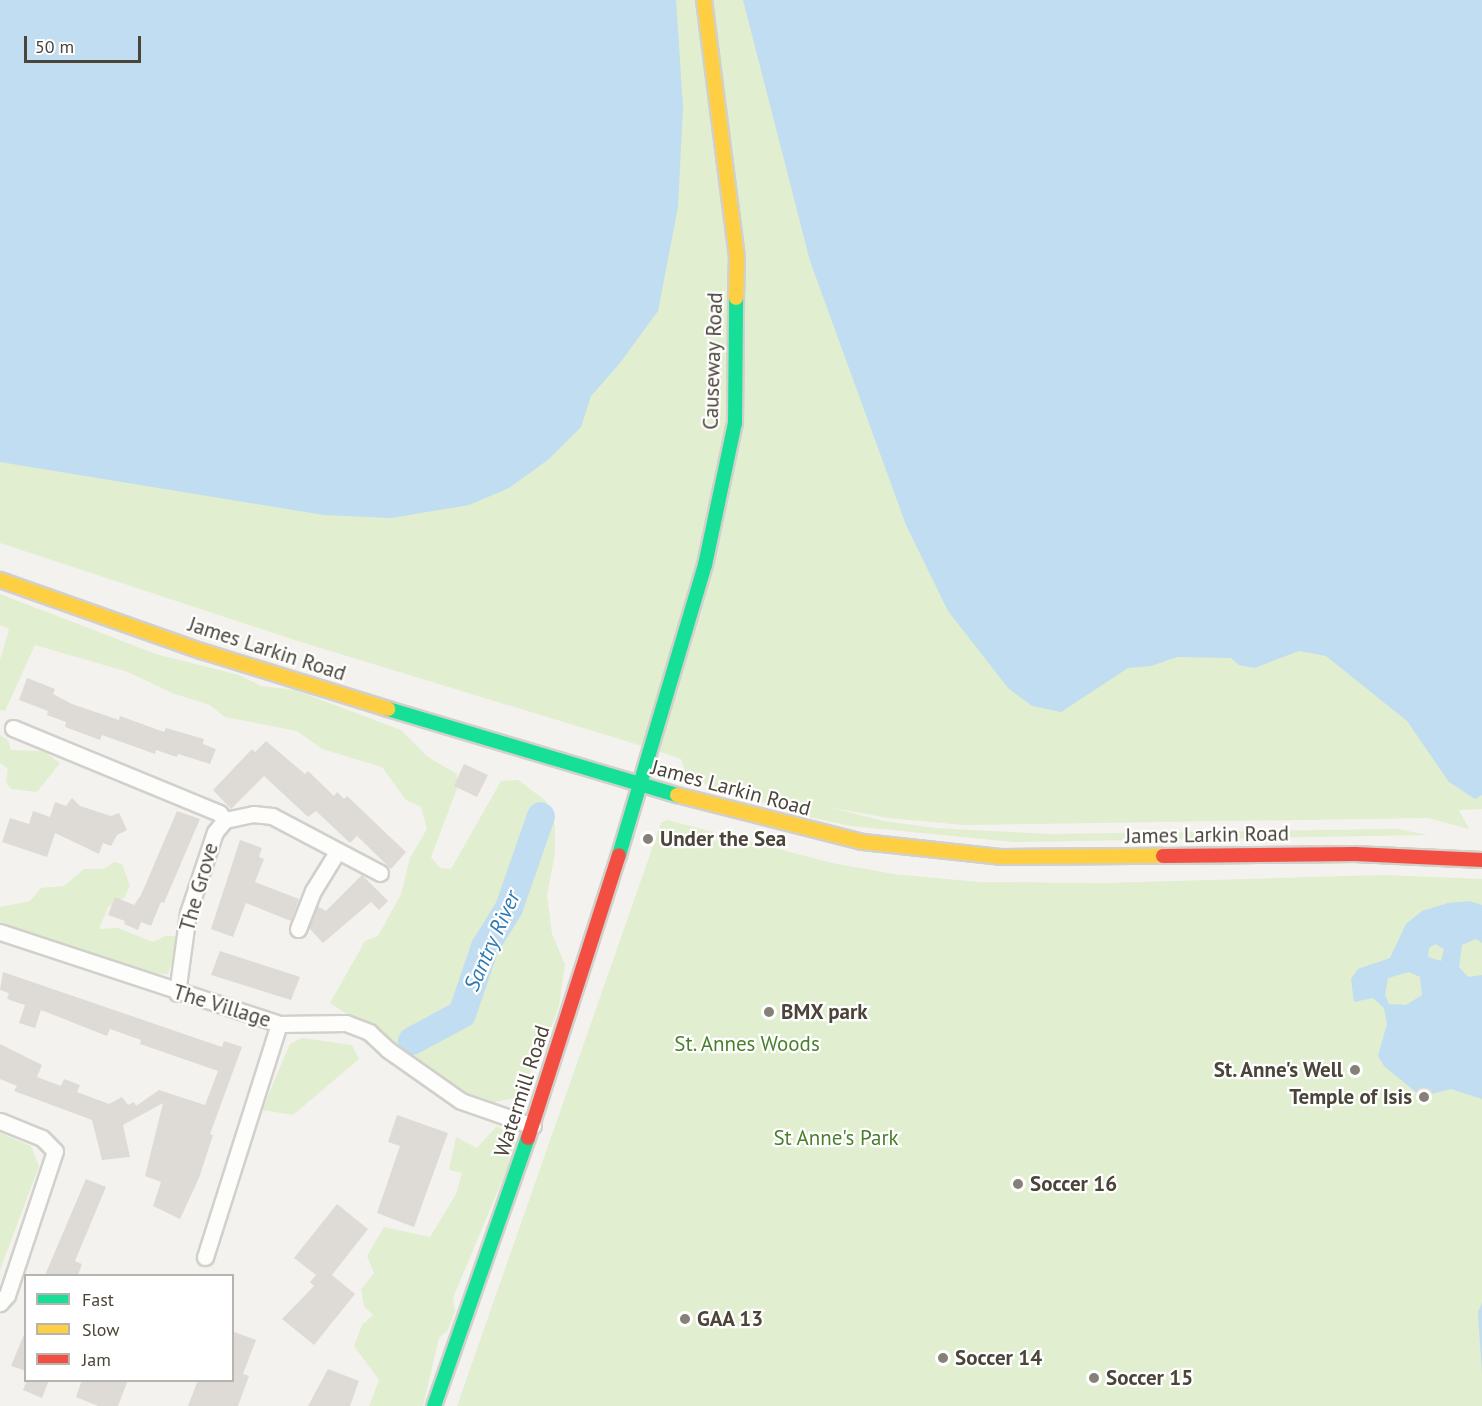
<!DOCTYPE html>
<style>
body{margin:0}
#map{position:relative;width:1482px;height:1406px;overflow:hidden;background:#f4f2ee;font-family:"PT Sans",sans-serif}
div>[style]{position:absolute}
.green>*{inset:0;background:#e1eecf}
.water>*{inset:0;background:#c0ddf1}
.river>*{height:28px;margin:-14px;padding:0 14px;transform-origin:14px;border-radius:14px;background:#c0ddf1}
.building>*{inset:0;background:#dedbd6}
.roads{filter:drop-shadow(2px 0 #d2d0cb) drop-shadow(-2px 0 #d2d0cb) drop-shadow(0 2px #d2d0cb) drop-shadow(0 -2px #d2d0cb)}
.street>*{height:15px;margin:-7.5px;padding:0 7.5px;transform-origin:7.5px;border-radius:7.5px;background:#fdfdfc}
.fast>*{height:14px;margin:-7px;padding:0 7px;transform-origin:7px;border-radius:7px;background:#16e098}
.slow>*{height:14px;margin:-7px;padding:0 7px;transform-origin:7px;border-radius:7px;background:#ffcf43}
.jam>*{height:14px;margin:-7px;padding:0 7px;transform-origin:7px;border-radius:7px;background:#f24e42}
.dots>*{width:16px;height:16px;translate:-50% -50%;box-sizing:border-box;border:3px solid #fff;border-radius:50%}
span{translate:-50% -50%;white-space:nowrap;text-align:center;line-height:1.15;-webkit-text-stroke:4.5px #fff;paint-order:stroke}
.street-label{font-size:21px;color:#4b4439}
.poi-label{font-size:21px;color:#4b4439;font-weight:700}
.left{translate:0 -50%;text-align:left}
.right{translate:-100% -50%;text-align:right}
.park-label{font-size:21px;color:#4a7f2a}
.water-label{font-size:22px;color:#2e7ab2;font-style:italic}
.legend{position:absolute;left:24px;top:1274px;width:210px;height:108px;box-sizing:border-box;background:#fff;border:2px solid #b7b4b0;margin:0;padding:8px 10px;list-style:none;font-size:18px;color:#4b4439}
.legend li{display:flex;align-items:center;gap:12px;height:30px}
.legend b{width:30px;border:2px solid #b7b4b0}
.scale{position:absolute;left:24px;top:36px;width:117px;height:27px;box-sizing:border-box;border:3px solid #4b4439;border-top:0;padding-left:8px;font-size:18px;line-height:21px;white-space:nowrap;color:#4b4439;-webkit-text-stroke:4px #fff;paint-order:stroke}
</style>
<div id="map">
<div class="green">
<div style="clip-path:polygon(0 0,1482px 0,1482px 809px,1459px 810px,1469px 829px,1428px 818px,963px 825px,888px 818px,828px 807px,884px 821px,935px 828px,1048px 834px,1397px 829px,1428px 835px,1013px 842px,851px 826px,805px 816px,687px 778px,681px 759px,652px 749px,301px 642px,0 543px)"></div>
<div style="clip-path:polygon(0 594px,156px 654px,239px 675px,261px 686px,295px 690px,401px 730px,428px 757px,457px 774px,457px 789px,431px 857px,440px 868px,451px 869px,501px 781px,518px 780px,546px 801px,555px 826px,555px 853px,547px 895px,552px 934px,565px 964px,559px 1006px,541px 1056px,515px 1098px,484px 1104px,330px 1003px,365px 941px,378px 936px,401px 894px,410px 858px,427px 829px,421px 807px,406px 800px,382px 767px,322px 749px,297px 731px,225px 717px,210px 705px,172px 693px,128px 672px,35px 645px,5px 711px,0 710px,0 660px,9px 629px,0 625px)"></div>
<div style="clip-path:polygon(0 735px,8px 740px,11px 750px,43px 751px,60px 763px,37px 792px,11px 789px,6px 782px,8px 769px,0 763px)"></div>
<div style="clip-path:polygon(667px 820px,832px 863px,894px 874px,979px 882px,1104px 883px,1382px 875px,1482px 879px,1482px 1406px,457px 1406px,661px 823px)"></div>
<div style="clip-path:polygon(114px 862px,122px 864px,130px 886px,124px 898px,108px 907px,99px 929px,118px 928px,153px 942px,165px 936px,175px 936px,177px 946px,168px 974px,147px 973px,0 925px,0 907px,30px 901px,41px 888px,64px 886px,84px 869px,104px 869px)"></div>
<div style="clip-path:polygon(302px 1038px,352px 1045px,359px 1059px,293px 1115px,262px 1110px,290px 1044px)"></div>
<div style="clip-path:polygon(497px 1126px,508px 1132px,517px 1145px,453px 1298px,455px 1311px,448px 1330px,439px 1338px,423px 1406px,369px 1406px,379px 1380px,354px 1346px,362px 1325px,373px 1315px,364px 1306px,361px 1289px,374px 1273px,367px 1256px,384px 1227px,430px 1237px,456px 1194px,462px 1173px,449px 1170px,456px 1137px,477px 1148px)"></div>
<div style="clip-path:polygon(0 1133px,31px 1146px,39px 1166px,0 1270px)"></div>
</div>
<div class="water">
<div style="clip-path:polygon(0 0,676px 0,683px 107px,678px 207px,658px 311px,620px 363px,591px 396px,581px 427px,549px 459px,509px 488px,469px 505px,391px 518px,324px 515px,0 462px)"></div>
<div style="clip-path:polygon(743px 0,1482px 0,1482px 795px,1475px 799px,1449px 782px,1407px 721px,1326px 656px,1299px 651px,1254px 668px,1239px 665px,1231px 658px,1177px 657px,1151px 666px,1128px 668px,1061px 712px,1032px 706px,1008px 688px,948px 611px,906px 525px,810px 261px)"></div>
<div style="clip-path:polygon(evenodd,1470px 901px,1482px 905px,1482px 943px,1476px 939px,1462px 945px,1459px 967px,1468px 977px,1482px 975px,1482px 1099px,1451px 1089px,1431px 1094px,1432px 1089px,1417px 1093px,1384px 1066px,1378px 1056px,1387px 1024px,1384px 1008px,1373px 998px,1354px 1002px,1351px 979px,1358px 969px,1390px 958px,1406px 924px,1422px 911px,1448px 903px,1470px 901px,1435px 944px,1444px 949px,1441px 961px,1428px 957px,1429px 948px,1435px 944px,1470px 901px,1409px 972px,1420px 977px,1422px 995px,1406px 1005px,1389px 1004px,1385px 995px,1388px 978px,1409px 972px)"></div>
<div style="clip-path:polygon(1482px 1303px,1482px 1375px,1478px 1312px)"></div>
</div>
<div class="river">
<div style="left:412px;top:1041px;width:57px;rotate:-28.4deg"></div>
<div style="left:462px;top:1014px;width:71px;rotate:-71.1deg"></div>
<div style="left:485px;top:947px;width:46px;rotate:-58.4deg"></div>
<div style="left:509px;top:908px;width:97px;rotate:-70.8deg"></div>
</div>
<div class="building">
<div style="clip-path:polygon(27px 678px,55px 689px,53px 694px,72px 704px,119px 720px,120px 716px,164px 732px,166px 728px,204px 739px,203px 744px,216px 749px,210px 764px,178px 754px,177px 757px,156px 750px,155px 754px,102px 735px,100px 740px,65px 727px,66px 722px,47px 715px,48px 711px,19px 700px)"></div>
<div style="clip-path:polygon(266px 741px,305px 774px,308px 771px,334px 796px,337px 792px,344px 799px,347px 796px,406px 852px,391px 869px,357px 836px,350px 843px,316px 811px,308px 817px,264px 776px,231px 809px,213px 790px,252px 749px,255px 752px)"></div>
<div style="clip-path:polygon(464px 764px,488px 775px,477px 797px,454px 786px)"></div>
<div style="clip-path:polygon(72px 798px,80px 806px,111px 816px,119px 813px,127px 830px,117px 835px,111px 846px,103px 843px,99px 854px,55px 833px,47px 857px,2px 842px,10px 818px,29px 824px,33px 811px,50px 817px,55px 802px,66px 806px)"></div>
<div style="clip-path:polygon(177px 811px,200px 819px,164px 903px,161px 902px,151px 926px,141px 922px,138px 930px,124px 924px,125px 921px,108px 915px,115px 897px,134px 905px,141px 895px)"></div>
<div style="clip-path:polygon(240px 840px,262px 848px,259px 857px,264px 859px,255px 882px,299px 899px,291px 921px,246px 903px,233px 937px,211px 929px)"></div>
<div style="clip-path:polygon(362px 875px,388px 901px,379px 910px,371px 902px,323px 943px,309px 928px,317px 906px,326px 911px)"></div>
<div style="clip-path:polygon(220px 951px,300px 977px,291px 1000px,211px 975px)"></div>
<div style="clip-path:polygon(3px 972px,222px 1047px,224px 1041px,242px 1047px,210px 1134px,213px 1135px,199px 1178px,180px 1219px,153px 1206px,161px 1182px,145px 1176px,163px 1103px,123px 1125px,130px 1157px,102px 1160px,92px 1120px,14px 1091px,17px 1086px,0 1079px,0 1044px,42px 1065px,37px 1077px,61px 1086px,64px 1079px,80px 1085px,77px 1092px,109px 1104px,122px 1097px,128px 1105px,134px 1102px,136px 1106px,159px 1090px,205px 1105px,218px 1071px,140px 1044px,141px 1040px,110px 1029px,107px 1036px,41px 1010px,35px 1028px,19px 1023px,25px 1005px,7px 999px,9px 993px,0 990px)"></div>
<div style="clip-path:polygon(1418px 1087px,1432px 1089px,1430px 1102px,1416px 1100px)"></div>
<div style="clip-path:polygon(397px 1115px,448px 1133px,414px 1227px,377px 1213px,400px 1146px,388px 1142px)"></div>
<div style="clip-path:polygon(86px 1179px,106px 1187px,75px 1261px,82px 1264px,78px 1275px,45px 1275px)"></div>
<div style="clip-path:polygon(337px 1204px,368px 1229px,332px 1275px,355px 1294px,314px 1345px,282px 1319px,314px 1286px,310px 1282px,316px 1275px,294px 1258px)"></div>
<div style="clip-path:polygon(232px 1331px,256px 1340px,243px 1374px,249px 1376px,238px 1406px,188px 1406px,198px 1380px,232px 1380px)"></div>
<div style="clip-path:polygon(25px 1332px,26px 1332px,26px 1371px,11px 1366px)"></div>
<div style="clip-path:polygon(328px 1369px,359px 1381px,350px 1406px,308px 1406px)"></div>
<div style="clip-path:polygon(27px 1380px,49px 1380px,42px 1398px,23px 1390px)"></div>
<div style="clip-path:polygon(82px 1380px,128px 1380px,118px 1406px,98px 1406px,76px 1397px)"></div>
</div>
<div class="roads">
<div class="street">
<div style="left:13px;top:728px;width:223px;rotate:22.4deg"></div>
<div style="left:219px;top:813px;width:9px;rotate:49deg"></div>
<div style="left:298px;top:929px;width:41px;rotate:-68.5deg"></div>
<div style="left:313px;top:891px;width:46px;rotate:-58.4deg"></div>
<div style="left:0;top:932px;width:294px;rotate:18.2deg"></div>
<div style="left:279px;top:1024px;width:67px;rotate:-0.9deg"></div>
<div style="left:346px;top:1023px;width:25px;rotate:21deg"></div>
<div style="left:369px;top:1032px;width:25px;rotate:43deg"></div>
<div style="left:387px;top:1049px;width:90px;rotate:35.1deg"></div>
<div style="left:461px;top:1101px;width:76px;rotate:19.1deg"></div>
<div style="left:177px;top:993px;width:81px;rotate:-82.2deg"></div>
<div style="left:188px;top:913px;width:85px;rotate:-71.6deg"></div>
<div style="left:215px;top:832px;width:16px;rotate:-50deg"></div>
<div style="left:225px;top:820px;width:29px;rotate:-12deg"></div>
<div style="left:253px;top:814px;width:19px;rotate:6deg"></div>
<div style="left:272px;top:816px;width:122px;rotate:27.8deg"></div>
<div style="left:0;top:1121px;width:45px;rotate:22deg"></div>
<div style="left:42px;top:1138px;width:18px;rotate:45deg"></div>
<div style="left:55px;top:1151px;width:152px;rotate:108.4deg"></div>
<div style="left:7px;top:1295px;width:11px;rotate:131deg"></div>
<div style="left:205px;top:1257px;width:244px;rotate:-72.4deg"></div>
</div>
<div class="fast">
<div style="left:388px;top:709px;width:302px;rotate:16.6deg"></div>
<div style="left:619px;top:855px;width:302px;rotate:-73.5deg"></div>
<div style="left:705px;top:565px;width:145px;rotate:-78.1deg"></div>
<div style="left:735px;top:423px;width:125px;rotate:-89.5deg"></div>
<div style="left:434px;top:1406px;width:284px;rotate:-70.7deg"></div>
</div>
<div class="slow">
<div style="left:704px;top:0;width:258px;rotate:82.7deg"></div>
<div style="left:737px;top:256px;width:42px;rotate:91.4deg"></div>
<div style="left:0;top:580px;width:213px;rotate:19.5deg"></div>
<div style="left:201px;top:651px;width:196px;rotate:17.2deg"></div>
<div style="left:677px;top:795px;width:192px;rotate:14.2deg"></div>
<div style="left:863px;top:842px;width:138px;rotate:6.2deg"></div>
<div style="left:1000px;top:857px;width:163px;rotate:-0.4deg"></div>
</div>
<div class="jam">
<div style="left:1163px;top:856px;width:192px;rotate:-0.6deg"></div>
<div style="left:1355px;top:854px;width:127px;rotate:2.7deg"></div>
<div style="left:528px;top:1138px;width:297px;rotate:-72.2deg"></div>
</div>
</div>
<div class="dots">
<div style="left:648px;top:839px;background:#868178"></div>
<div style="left:769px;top:1012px;background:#868178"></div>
<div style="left:1355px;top:1070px;background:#868178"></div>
<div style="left:1424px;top:1097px;background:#868178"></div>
<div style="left:1018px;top:1184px;background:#868178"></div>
<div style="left:685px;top:1319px;background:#868178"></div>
<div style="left:943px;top:1358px;background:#868178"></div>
<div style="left:1094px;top:1378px;background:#868178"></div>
</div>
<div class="street-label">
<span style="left:713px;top:361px;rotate:-88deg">Causeway Road</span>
<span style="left:267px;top:649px;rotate:18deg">James Larkin Road</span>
<span style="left:731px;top:788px;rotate:15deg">James Larkin Road</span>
<span style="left:1207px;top:835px;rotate:-1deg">James Larkin Road</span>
<span style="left:199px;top:887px;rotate:-74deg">The Grove</span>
<span style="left:222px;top:1006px;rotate:17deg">The Village</span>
<span style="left:522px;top:1091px;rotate:-72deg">Watermill Road</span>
</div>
<div class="poi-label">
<span class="left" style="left:660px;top:839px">Under the Sea</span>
<span class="left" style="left:781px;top:1012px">BMX park</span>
<span class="right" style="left:1343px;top:1070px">St. Anne's Well</span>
<span class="right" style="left:1412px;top:1097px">Temple of Isis</span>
<span class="left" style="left:1030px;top:1184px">Soccer 16</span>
<span class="left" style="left:697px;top:1319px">GAA 13</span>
<span class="left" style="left:955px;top:1358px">Soccer 14</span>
<span class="left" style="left:1106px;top:1378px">Soccer 15</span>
</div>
<div class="park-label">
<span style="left:747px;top:1044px">St. Annes Woods</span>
<span style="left:836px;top:1138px">St Anne's Park</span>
</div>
<div class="water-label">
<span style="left:492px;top:941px;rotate:-66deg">Santry River</span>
</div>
<ul class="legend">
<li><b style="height:8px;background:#16e098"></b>Fast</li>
<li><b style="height:8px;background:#ffcf43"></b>Slow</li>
<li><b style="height:8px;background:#f24e42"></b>Jam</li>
</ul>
<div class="scale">50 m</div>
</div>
